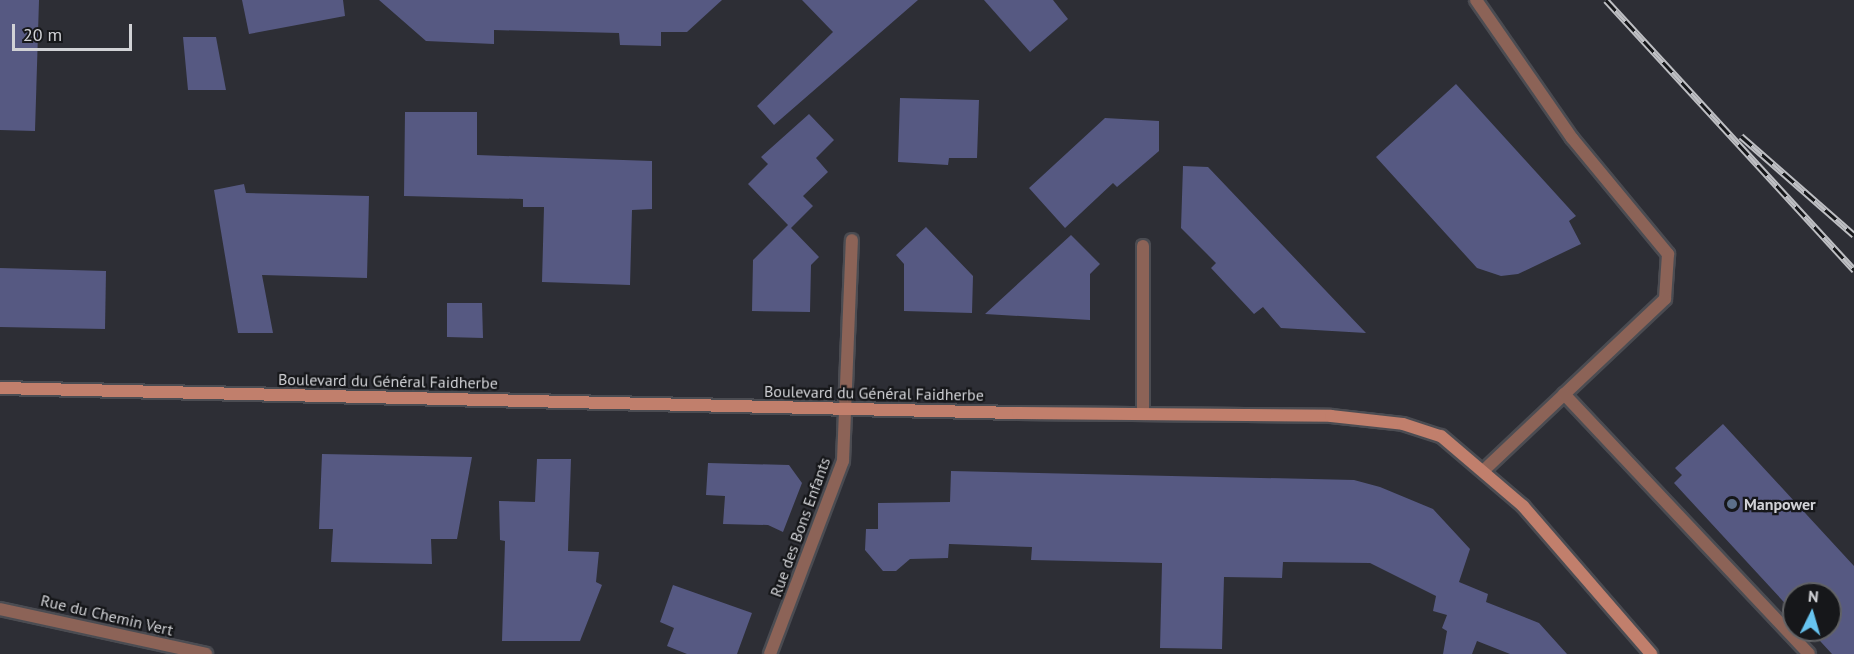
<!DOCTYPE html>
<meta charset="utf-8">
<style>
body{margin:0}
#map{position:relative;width:1854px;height:654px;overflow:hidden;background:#2d2e35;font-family:"PT Sans",sans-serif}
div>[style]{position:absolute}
.building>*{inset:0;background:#565982}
.roads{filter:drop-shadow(2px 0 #4b4c52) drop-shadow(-2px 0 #4b4c52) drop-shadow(0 2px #4b4c52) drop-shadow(0 -2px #4b4c52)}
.service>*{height:12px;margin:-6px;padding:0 6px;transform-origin:6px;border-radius:6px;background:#8c6357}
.minor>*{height:12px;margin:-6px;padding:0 6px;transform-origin:6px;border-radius:6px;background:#8c6357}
.secondary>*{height:12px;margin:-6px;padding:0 6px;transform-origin:6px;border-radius:6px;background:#c17f6c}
.rail>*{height:7px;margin-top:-3.5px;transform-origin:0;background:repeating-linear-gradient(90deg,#16171a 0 14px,#bebfc3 0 28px);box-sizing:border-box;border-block:2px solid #bebfc3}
.dots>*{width:16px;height:16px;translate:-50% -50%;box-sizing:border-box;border:3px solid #16171a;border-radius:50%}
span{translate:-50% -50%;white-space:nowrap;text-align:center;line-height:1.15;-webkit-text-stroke:4.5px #16171a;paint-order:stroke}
.street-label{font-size:16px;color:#d1d2d6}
.poi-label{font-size:16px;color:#d1d2d6;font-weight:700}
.left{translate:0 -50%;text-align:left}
.north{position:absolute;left:1782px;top:582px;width:60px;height:60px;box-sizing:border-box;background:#16171a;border:2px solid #616265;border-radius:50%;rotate:5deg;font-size:16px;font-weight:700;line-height:24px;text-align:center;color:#d1d2d6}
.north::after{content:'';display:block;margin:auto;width:21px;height:27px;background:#67c4f0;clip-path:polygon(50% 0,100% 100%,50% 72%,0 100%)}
.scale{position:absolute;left:12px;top:24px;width:120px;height:27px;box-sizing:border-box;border:3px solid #d1d2d6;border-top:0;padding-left:8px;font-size:18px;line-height:21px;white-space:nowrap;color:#d1d2d6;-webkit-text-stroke:4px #16171a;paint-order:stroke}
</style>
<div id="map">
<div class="building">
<div style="clip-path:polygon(0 0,39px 0,35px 131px,0 130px)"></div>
<div style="clip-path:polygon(242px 0,343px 0,345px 16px,249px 34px)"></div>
<div style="clip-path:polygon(379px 0,722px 0,687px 32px,661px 32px,661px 46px,620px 45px,619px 33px,494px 30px,494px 44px,426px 41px)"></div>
<div style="clip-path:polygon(802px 0,918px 0,774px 125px,757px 106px,833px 32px)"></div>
<div style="clip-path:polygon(984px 0,1053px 0,1068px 19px,1030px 52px)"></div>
<div style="clip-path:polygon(183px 37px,216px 37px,226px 90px,188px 90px)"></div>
<div style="clip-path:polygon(1456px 84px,1576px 216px,1569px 221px,1581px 244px,1518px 274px,1501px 276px,1477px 268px,1376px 157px)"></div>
<div style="clip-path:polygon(900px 98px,979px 100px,977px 158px,949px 158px,948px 165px,898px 162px)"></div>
<div style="clip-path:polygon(405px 112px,477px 112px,477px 155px,652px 161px,652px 209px,632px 210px,630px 285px,542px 282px,544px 207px,523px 207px,523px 199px,404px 196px)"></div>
<div style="clip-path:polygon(809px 114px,834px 140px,816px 158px,828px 172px,803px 196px,813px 206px,791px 228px,819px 257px,811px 265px,810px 312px,752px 311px,753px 260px,788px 225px,748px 184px,768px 164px,761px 157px)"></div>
<div style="clip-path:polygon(1105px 118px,1159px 121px,1159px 151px,1117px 187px,1113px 183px,1065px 228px,1029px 188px)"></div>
<div style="clip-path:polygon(1183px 166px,1208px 167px,1366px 333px,1281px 328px,1263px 307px,1254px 314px,1211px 268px,1216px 263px,1181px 228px)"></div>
<div style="clip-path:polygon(244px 184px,246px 193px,369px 196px,367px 278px,262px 275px,273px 333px,238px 333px,214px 190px)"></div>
<div style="clip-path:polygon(926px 227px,973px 276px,972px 313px,904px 311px,904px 264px,896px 255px)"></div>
<div style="clip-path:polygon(1071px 235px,1100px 264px,1090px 274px,1090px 320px,985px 314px)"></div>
<div style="clip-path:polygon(0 268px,106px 271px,105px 329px,0 327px)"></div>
<div style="clip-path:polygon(447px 303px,482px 303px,483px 338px,447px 337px)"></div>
<div style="clip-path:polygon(1723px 424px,1854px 566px,1854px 654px,1832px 654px,1810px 630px,1830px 630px,1830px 594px,1794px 594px,1794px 613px,1674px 483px,1682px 475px,1675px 468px)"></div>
<div style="clip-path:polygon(322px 454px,472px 457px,457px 539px,431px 539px,432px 564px,331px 562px,333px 529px,319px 529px)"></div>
<div style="clip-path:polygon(537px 459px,571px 459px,568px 551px,599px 552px,596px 582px,602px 585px,580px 641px,502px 641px,505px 541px,500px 540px,499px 501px,535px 502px)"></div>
<div style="clip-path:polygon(708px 463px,789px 465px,802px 483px,783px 532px,768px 525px,723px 524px,725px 496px,706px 495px)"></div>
<div style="clip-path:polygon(951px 471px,1354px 480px,1380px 487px,1433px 509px,1470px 549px,1459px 582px,1488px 594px,1486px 602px,1539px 623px,1567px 654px,1510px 654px,1477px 641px,1472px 654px,1443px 654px,1447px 631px,1442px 628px,1447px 615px,1433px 611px,1436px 596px,1370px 563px,1283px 562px,1282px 578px,1224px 577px,1222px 649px,1160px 648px,1162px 563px,1031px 560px,1032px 547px,949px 544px,948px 558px,910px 559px,896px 571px,883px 571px,865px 550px,866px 529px,878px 529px,878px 503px,950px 502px)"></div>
<div style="clip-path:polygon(673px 585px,752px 613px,737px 654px,687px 654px,667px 646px,674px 628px,660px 622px)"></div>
</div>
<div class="roads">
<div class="service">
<div style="left:1476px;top:0;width:168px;rotate:55.2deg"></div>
<div style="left:1572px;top:138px;width:151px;rotate:50.4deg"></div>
<div style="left:1668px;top:254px;width:45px;rotate:93.8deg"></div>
<div style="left:1665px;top:299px;width:250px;rotate:136.6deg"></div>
<div style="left:1564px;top:394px;width:357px;rotate:46.7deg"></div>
</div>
<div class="minor">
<div style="left:1143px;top:246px;width:168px;rotate:90deg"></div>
<div style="left:0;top:609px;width:211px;rotate:12.3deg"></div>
<div style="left:770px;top:654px;width:206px;rotate:-69.3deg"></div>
<div style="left:843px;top:461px;width:221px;rotate:-87.7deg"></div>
</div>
<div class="secondary">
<div style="left:0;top:388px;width:1018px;rotate:1.41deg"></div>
<div style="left:1018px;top:413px;width:313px;rotate:0.5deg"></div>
<div style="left:1331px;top:416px;width:72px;rotate:6.3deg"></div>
<div style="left:1403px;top:424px;width:40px;rotate:18deg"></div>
<div style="left:1441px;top:436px;width:108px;rotate:40.5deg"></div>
<div style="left:1523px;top:506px;width:196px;rotate:49.1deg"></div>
</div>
</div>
<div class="rail">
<div style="left:1606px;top:0;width:367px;rotate:47.4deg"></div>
<div style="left:1741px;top:136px;width:150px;rotate:41.2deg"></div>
</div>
<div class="dots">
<div style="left:1732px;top:504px;background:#5c6f8a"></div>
</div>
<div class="street-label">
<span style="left:388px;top:381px;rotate:1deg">Boulevard du Général Faidherbe</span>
<span style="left:874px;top:393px;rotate:1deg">Boulevard du Général Faidherbe</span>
<span style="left:800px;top:527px;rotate:-70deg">Rue des Bons Enfants</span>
<span style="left:107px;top:615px;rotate:13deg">Rue du Chemin Vert</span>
</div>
<div class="poi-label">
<span class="left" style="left:1744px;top:504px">Manpower</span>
</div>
<div class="north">N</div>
<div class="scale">20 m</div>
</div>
